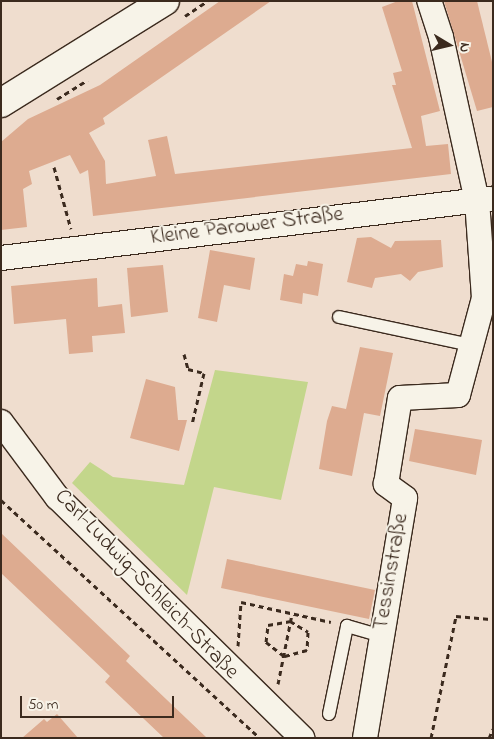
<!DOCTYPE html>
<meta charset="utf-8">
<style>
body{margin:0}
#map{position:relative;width:494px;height:739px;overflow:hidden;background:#efddce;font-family:"Indie Flower",sans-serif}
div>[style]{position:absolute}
.green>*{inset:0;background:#c3d68b}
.building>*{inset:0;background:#ddab90}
.path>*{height:3px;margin-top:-1.5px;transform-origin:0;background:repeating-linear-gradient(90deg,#3b2a1e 0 5px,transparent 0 9px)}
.roads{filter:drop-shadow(1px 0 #3b2a1e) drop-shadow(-1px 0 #3b2a1e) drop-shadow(0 1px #3b2a1e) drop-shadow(0 -1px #3b2a1e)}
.service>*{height:12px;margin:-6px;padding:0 6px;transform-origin:6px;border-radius:6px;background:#f7f3e8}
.minor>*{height:24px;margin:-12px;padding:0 12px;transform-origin:12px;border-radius:12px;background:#f7f3e8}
.secondary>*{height:28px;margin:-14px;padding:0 14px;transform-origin:14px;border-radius:14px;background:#f7f3e8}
span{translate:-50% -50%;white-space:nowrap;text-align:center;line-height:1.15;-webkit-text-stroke:4px #f7f3e8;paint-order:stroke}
.street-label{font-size:22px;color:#3b2a1e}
.frame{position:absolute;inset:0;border:2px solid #3b2a1e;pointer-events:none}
.north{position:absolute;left:424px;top:20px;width:50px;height:50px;-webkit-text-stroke:4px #f7f3e8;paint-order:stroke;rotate:99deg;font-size:14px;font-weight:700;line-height:20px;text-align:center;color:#3b2a1e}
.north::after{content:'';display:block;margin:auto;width:18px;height:22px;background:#3b2a1e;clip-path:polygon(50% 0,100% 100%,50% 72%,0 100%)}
.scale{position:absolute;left:20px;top:696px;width:154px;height:22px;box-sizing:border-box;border:2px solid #3b2a1e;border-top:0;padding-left:6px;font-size:15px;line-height:18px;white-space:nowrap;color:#3b2a1e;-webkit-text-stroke:4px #f7f3e8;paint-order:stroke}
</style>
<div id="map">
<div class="green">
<div style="clip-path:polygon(215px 370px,308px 382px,281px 500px,214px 487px,187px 595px,72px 483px,90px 462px,113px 477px,184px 485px)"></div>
</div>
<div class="building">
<div style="clip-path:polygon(220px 1px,271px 1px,103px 118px,105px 124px,89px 133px,105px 161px,106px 184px,156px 176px,148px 140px,167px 136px,175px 174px,412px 148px,392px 85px,396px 85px,393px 73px,402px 71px,382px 7px,398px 1px,412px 1px,440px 111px,421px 116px,426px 146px,448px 144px,451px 174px,93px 216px,88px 170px,80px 174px,70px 155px,29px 171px,32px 184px,23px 189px,27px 227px,1px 230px,1px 142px,28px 119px,100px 85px)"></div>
<div style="clip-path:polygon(444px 1px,477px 1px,493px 66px,493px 107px,477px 111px)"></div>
<div style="clip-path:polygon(371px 237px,391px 248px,395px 241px,441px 240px,443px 267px,418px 272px,410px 281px,401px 274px,375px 278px,372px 288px,347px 282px,357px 238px)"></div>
<div style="clip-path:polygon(210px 250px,255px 258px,250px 290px,224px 285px,217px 322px,198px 318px)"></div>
<div style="clip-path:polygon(308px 261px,323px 264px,318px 296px,303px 293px,302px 304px,280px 300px,284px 274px,293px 276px,296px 264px,307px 266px)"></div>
<div style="clip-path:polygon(163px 265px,168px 312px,131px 317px,127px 268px)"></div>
<div style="clip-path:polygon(97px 278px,98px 307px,122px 304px,125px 333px,92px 336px,93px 352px,69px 354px,66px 319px,14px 324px,11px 286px)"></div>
<div style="clip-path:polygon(360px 347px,393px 353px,380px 416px,364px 413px,352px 476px,319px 469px,327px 421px,332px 406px,346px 409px)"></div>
<div style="clip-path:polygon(146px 379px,175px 387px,178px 420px,187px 420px,179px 451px,130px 438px)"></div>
<div style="clip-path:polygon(415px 429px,482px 440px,476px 475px,409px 461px)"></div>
<div style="clip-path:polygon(1px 533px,130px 656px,126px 661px,207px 738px,164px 738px,105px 682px,110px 676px,1px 573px)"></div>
<div style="clip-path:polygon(227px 559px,375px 590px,369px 619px,221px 588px)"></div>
<div style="clip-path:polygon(57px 714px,78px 738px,22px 738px,44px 719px,47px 722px)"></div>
</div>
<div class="path">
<div style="left:185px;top:16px;width:27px;rotate:-34deg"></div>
<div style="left:57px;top:99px;width:36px;rotate:-32deg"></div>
<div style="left:54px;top:167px;width:64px;rotate:74.7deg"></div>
<div style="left:184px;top:354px;width:16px;rotate:75deg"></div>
<div style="left:188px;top:369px;width:16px;rotate:14deg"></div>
<div style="left:204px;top:373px;width:52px;rotate:103.2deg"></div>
<div style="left:1px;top:500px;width:352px;rotate:42.6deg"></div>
<div style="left:290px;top:621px;width:21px;rotate:31deg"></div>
<div style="left:308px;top:632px;width:18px;rotate:93deg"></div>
<div style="left:307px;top:650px;width:24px;rotate:165deg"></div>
<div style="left:284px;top:656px;width:23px;rotate:-142deg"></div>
<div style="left:266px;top:642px;width:17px;rotate:-83deg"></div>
<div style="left:268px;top:625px;width:22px;rotate:-10deg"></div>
<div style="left:238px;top:646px;width:44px;rotate:-86.1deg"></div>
<div style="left:241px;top:602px;width:92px;rotate:12.5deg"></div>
<div style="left:278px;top:684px;width:71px;rotate:-78.7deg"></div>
<div style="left:431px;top:738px;width:125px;rotate:-78.4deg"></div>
<div style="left:456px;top:616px;width:37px;rotate:5deg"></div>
<div style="left:489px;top:738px;width:10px;rotate:-66deg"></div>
</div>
<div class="roads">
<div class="service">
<div style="left:339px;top:317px;width:135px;rotate:12deg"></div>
<div style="left:329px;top:714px;width:90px;rotate:-78.4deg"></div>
<div style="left:347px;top:626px;width:36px;rotate:16deg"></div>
</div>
<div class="minor">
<div style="left:1px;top:258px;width:494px;rotate:-6.9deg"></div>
<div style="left:1px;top:422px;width:94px;rotate:53.3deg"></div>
<div style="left:57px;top:497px;width:344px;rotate:44.5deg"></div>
<div style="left:365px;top:738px;width:243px;rotate:-80.5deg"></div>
<div style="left:405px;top:498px;width:24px;rotate:-144deg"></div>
<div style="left:386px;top:484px;width:87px;rotate:-80.8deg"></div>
<div style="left:400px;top:398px;width:58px;rotate:-3deg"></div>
<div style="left:458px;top:395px;width:100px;rotate:-75deg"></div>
<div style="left:484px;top:298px;width:97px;rotate:-94.1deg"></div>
<div style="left:477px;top:201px;width:168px;rotate:-102.4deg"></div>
<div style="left:441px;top:37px;width:38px;rotate:-108deg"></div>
</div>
<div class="secondary">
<div style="left:1px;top:103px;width:193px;rotate:-31.9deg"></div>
</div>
</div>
<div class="street-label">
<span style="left:247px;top:227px;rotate:-7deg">Kleine Parower Straße</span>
<span style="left:392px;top:572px;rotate:-80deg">Tessinstraße</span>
<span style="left:146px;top:585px;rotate:46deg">Carl-Ludwig-Schleich-Straße</span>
</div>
<div class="frame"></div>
<div class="north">N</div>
<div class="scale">50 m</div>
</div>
